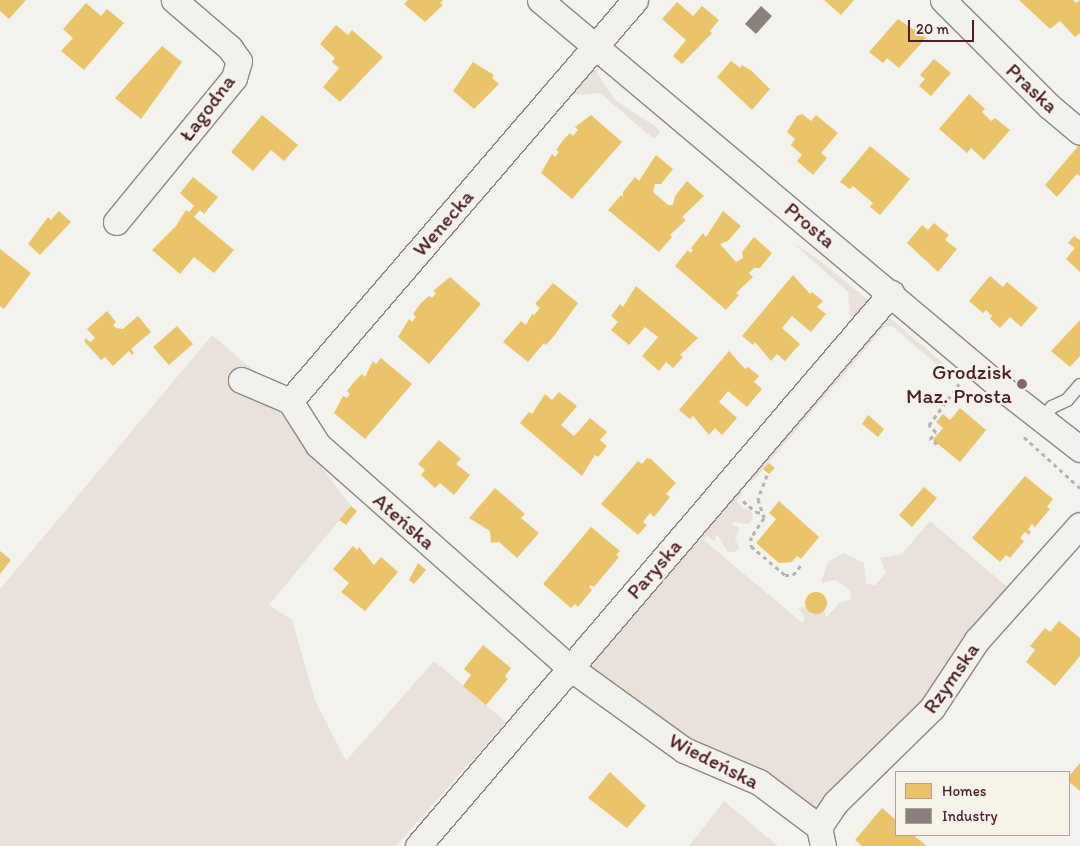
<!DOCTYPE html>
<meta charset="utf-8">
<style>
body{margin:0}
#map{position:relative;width:1080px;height:846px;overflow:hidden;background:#f4f2ec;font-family:Itim,sans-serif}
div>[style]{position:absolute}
.green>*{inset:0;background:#e8e2da}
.homes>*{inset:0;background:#e9c46a}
.round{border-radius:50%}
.industry>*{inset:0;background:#8a817c}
.path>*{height:3px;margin-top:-1.5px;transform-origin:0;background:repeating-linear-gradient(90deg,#b6b0ae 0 4px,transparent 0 8px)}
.roads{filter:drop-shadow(1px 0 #8f8685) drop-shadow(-1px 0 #8f8685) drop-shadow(0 1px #8f8685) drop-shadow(0 -1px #8f8685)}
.lane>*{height:12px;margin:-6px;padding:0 6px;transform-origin:6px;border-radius:6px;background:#f2f1ed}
.street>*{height:25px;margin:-12.5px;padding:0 12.5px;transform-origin:12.5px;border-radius:12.5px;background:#f2f1ed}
.dots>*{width:14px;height:14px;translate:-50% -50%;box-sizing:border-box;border:2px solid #f7f3e8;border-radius:50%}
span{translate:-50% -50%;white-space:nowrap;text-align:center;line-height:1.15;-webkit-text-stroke:5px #f7f3e8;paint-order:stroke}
.street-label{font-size:21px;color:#4a1f2b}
.poi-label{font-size:21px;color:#4a1f2b}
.right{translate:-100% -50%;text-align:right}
.legend{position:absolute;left:895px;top:771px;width:175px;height:65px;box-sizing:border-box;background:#f7f3e8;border:1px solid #b29e9c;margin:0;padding:6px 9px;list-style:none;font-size:15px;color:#4a1f2b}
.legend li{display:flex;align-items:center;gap:10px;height:25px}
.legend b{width:25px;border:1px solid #b29e9c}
.scale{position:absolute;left:908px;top:20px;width:66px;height:22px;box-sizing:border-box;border:2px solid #4a1f2b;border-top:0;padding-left:6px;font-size:15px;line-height:18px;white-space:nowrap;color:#4a1f2b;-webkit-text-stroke:4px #f7f3e8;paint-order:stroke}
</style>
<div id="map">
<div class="green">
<div style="clip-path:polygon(593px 67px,615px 100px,656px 127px,660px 132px,654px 139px,600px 93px,577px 95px,570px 88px)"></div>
<div style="clip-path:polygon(793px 243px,818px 259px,868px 300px,868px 306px,856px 316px,850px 316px,848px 292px)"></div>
<div style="clip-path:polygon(889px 317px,949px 368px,946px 372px,892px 326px,884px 327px,752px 482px,752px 474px,881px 320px)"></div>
<div style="clip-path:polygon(212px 335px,259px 375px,276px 407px,351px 506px,269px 605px,292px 620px,315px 700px,346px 761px,434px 661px,506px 722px,396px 846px,0 846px,0 589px)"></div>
<div style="clip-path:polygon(741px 491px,743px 493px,737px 501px,742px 508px,751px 510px,753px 519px,749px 524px,733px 522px,732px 525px,738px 527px,739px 531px,735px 539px,739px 547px,735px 552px,728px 552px,717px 534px,714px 541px,707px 536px,704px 540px,802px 623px,805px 618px,798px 608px,808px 606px,812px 615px,824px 609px,826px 618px,840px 602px,851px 600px,850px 590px,836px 580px,821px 583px,828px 562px,843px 553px,864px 563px,866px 584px,875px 585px,886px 573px,880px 558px,902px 554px,930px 521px,1012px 591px,941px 687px,817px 811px,712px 759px,591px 669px,597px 650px)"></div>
<div style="clip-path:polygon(724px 801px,778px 846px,689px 846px)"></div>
</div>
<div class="homes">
<div style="clip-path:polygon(0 0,26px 0,9px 19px,0 11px)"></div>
<div style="clip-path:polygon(408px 0,443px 0,440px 3px,443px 5px,425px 22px,404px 4px)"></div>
<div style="clip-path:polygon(824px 0,854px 0,841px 15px)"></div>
<div style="clip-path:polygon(1019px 0,1073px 0,1076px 3px,1080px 0,1080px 33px,1075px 37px,1060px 21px,1050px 29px)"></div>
<div style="clip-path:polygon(677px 2px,693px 16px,702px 6px,719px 20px,710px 31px,712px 33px,682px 64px,673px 56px,686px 40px,662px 19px)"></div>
<div style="clip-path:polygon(86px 3px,101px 16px,107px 9px,124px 23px,84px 70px,61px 51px,73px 38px,63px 29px)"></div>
<div style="clip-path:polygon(898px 19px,926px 38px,899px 68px,887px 58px,883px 63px,869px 52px)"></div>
<div style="clip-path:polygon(336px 25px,348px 35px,352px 30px,383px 57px,340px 102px,323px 87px,339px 68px,332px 62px,335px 58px,320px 44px)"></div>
<div style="clip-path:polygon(162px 46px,182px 62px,141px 119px,115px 98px)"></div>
<div style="clip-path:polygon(934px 59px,951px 73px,931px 96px,919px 86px,925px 79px,920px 75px)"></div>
<div style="clip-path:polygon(731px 61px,740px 68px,742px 65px,752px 71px,770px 89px,752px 110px,717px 77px)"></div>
<div style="clip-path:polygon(473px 62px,494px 75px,492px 78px,499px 84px,474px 109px,453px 91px)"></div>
<div style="clip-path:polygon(969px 94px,985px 109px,982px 112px,991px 121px,995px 118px,1010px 130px,984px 160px,971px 148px,967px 153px,939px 129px)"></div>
<div style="clip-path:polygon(802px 114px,811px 121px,816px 115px,838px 133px,821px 153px,827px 158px,813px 175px,797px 161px,802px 155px,791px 145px,795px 139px,787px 132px,797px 116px)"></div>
<div style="clip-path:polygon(262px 115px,298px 145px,284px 161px,271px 150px,253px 171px,231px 152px)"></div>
<div style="clip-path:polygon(591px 115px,622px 142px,572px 199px,541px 173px,552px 154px,555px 157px,559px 152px,556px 150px,564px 139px,570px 133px,573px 136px,578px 130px,575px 127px)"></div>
<div style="clip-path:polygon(1080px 144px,1080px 176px,1077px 174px,1057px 197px,1045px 185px)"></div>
<div style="clip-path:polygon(870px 146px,910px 179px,880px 215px,870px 207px,873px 203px,853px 186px,850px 189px,840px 182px)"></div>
<div style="clip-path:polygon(656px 155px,673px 169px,661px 184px,655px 184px,653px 192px,668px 205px,673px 205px,675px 196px,687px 181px,704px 196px,682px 217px,686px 220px,670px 235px,672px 237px,659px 252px,608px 210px,621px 195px,623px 197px,623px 192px,635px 177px,639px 181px)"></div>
<div style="clip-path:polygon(193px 177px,218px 197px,204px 214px,200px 210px,194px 217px,234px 250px,214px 273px,194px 257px,180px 274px,152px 250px,176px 226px,186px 210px,189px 212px,194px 206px,180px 193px)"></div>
<div style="clip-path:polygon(59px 211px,71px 222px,40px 255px,28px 244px,48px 217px,51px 220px)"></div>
<div style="clip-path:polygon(723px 211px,741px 226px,728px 241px,720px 244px,736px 262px,743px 258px,742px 252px,754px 237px,772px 253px,760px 268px,754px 268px,749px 273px,753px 277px,736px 293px,739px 295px,726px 310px,675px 266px,688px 250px,690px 253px,693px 250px,691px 248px,703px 233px,706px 237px)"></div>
<div style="clip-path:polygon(934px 223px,949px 235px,945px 240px,957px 249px,938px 272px,907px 243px,922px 225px,928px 230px)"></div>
<div style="clip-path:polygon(1074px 236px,1080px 240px,1080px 272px,1066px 259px,1075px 248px,1068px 243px)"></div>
<div style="clip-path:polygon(0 249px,31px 273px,4px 309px,0 306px)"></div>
<div style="clip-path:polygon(793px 275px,810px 294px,812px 292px,823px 301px,817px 307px,826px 314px,811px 332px,792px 316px,782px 328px,800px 344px,785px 361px,777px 354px,771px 361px,755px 342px,753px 345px,742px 336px)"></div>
<div style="clip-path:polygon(990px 276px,1003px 287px,1007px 282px,1038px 308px,1021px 327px,1010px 317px,1000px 328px,990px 319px,992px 316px,986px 310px,983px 313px,969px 301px)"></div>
<div style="clip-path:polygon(450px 277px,481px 304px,429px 364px,398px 337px,409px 319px,412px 322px,416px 317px,413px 314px,421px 303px,429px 296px,432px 298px,436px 293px,433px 291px)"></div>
<div style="clip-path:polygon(553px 283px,578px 303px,554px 336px,546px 345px,544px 343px,528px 362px,503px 342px,521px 321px,526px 325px,532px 314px,534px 315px,540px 308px,535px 304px)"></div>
<div style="clip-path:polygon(636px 286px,698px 338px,680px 355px,683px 357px,673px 368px,666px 362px,659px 371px,642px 356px,658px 337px,645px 327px,629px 345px,611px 330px,618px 322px,611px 316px,620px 304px,623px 307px)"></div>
<div style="clip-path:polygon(107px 311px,116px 322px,113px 325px,116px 328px,123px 329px,138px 316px,151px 332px,131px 349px,134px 353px,132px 355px,129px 351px,113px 366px,105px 357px,101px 360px,84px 341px,86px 338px,90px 342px,95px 338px,87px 329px)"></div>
<div style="clip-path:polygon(1080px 320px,1080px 356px,1070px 367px,1051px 351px)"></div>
<div style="clip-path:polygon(177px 326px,193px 344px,169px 365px,153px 347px)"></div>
<div style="clip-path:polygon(729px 351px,745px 369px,748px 367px,759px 376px,754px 382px,762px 389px,747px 407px,728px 391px,719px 402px,737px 418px,722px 435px,715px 428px,709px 435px,693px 416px,690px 419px,679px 410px)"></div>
<div style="clip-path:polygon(381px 358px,412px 384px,365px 439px,334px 413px,343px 396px,347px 398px,350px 394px,347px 391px,354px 382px,362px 374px,365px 377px,373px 361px,376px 364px)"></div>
<div style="clip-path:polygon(559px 392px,577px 406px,561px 425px,574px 436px,590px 418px,607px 432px,600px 440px,607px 446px,598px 457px,595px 455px,582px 476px,520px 423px,529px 412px,532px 414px,545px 394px,552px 400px)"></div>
<div style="clip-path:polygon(960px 408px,986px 430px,960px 462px,933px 440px,943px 428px,936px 422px,943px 414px,950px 420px)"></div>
<div style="clip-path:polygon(868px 415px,884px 429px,878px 437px,862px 424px)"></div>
<div style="clip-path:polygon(439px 440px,461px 459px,456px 464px,470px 475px,454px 495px,440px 483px,435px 488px,421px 475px,425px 470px,418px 464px)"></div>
<div style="clip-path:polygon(647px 458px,651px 459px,676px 483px,666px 494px,670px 497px,654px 517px,650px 513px,643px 522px,647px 525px,638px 535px,601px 504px,638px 461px,642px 464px)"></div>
<div style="clip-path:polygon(769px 463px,775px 468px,769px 474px,763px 469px)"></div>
<div style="clip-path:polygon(1025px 476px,1053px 499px,1047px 507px,1050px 509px,1035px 527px,1032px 524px,1028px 529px,1031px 532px,1029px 535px,1025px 532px,1020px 538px,1024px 541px,1010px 558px,1006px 555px,1000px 562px,972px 538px)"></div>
<div style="clip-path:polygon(924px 487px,937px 498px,912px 527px,899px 515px)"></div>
<div style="clip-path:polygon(495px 488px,525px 514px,521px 518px,539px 533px,517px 558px,499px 542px,491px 543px,490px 531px,469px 518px)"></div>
<div style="clip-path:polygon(779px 501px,819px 537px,801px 559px,797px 556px,792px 562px,779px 563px,756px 543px,776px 519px,769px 513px)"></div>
<div style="clip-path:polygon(351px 506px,357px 511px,346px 525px,339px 520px)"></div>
<div style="clip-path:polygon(591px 527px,620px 551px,616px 555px,619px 557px,594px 587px,591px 585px,589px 587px,592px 590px,578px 607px,575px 604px,571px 608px,543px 584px)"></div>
<div style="clip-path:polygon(353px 546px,357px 550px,359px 547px,374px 565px,381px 557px,398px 572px,365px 611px,341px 592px,349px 583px,333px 569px)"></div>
<div style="clip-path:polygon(0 551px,11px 560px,0 574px)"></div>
<div style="clip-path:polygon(418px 563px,426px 570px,414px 584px,409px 580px)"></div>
<div class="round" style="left:805px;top:592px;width:22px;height:22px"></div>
<div style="clip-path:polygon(1059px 621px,1080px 638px,1080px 656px,1055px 686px,1026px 662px,1035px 650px,1030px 646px,1045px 628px,1050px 632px)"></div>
<div style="clip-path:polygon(483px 645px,511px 668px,505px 676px,508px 679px,486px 705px,463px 686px,471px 675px,464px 669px)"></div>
<div style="clip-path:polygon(1080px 763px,1080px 791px,1069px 782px,1069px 776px)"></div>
<div style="clip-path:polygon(610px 772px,646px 806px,627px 828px,588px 798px)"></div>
<div style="clip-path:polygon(882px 808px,896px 820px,896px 835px,913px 835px,927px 846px,862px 846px,855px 840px)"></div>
</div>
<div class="industry">
<div style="clip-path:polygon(761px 6px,772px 16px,756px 34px,745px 24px)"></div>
</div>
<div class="path">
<div style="left:1024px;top:437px;width:76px;rotate:42.3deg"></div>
<div style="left:937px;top:444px;width:9px;rotate:-144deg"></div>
<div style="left:930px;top:439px;width:9px;rotate:-49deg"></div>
<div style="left:936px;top:432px;width:10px;rotate:-135deg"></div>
<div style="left:929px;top:425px;width:51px;rotate:-53.8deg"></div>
<div style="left:767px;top:475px;width:26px;rotate:111deg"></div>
<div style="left:758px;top:499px;width:20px;rotate:72deg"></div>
<div style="left:764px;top:518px;width:23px;rotate:124deg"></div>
<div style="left:751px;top:537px;width:9px;rotate:90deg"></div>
<div style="left:751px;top:546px;width:45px;rotate:40.5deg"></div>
<div style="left:785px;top:575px;width:8px"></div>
<div style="left:793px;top:575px;width:13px;rotate:-51deg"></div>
<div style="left:743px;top:501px;width:17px;rotate:40deg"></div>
<div style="left:756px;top:512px;width:8px;rotate:7deg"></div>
</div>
<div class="roads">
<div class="lane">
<div style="left:1042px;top:419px;width:16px;rotate:-50deg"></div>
<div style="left:1052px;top:407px;width:17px;rotate:-25deg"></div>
<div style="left:1067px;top:400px;width:20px;rotate:-49deg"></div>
</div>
<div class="street">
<div style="left:540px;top:0;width:598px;rotate:40.05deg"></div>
<div style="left:998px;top:385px;width:104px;rotate:38deg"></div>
<div style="left:943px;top:0;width:150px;rotate:45deg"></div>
<div style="left:1049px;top:106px;width:40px;rotate:40deg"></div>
<div style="left:116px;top:222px;width:186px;rotate:-50.7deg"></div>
<div style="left:234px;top:78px;width:18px;rotate:-74deg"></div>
<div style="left:239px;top:61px;width:16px;rotate:-125deg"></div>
<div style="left:230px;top:48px;width:74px;rotate:-139.4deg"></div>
<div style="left:241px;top:380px;width:53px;rotate:23.2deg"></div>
<div style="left:290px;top:401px;width:52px;rotate:57.5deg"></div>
<div style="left:318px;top:445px;width:335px;rotate:41.5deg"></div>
<div style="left:569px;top:667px;width:142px;rotate:35.8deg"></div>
<div style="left:684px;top:750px;width:82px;rotate:23.1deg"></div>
<div style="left:759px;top:782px;width:75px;rotate:36.9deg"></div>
<div style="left:819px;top:827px;width:19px;rotate:78deg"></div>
<div style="left:290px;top:401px;width:529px;rotate:-49.29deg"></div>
<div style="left:819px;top:827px;width:29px;rotate:-56deg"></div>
<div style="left:835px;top:803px;width:136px;rotate:-44.4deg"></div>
<div style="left:932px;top:708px;width:82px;rotate:-56.5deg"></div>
<div style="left:977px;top:640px;width:154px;rotate:-48.2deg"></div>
<div style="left:418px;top:846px;width:728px;rotate:-49.46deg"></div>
</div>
</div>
<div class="dots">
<div style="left:1022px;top:384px;background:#86696f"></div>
</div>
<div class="street-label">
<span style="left:1032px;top:88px;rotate:43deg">Praska</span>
<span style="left:207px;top:108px;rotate:-53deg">Łagodna</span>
<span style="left:443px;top:223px;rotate:-49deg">Wenecka</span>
<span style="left:810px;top:225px;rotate:40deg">Prosta</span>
<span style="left:404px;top:521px;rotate:41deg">Ateńska</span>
<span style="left:654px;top:569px;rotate:-49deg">Paryska</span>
<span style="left:951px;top:678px;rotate:-55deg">Rzymska</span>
<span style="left:714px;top:761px;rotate:27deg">Wiedeńska</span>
</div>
<div class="poi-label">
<span class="right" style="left:1012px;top:384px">Grodzisk<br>Maz. Prosta</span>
</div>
<ul class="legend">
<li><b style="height:14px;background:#e9c46a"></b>Homes</li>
<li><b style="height:14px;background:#8a817c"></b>Industry</li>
</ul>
<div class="scale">20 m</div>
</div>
